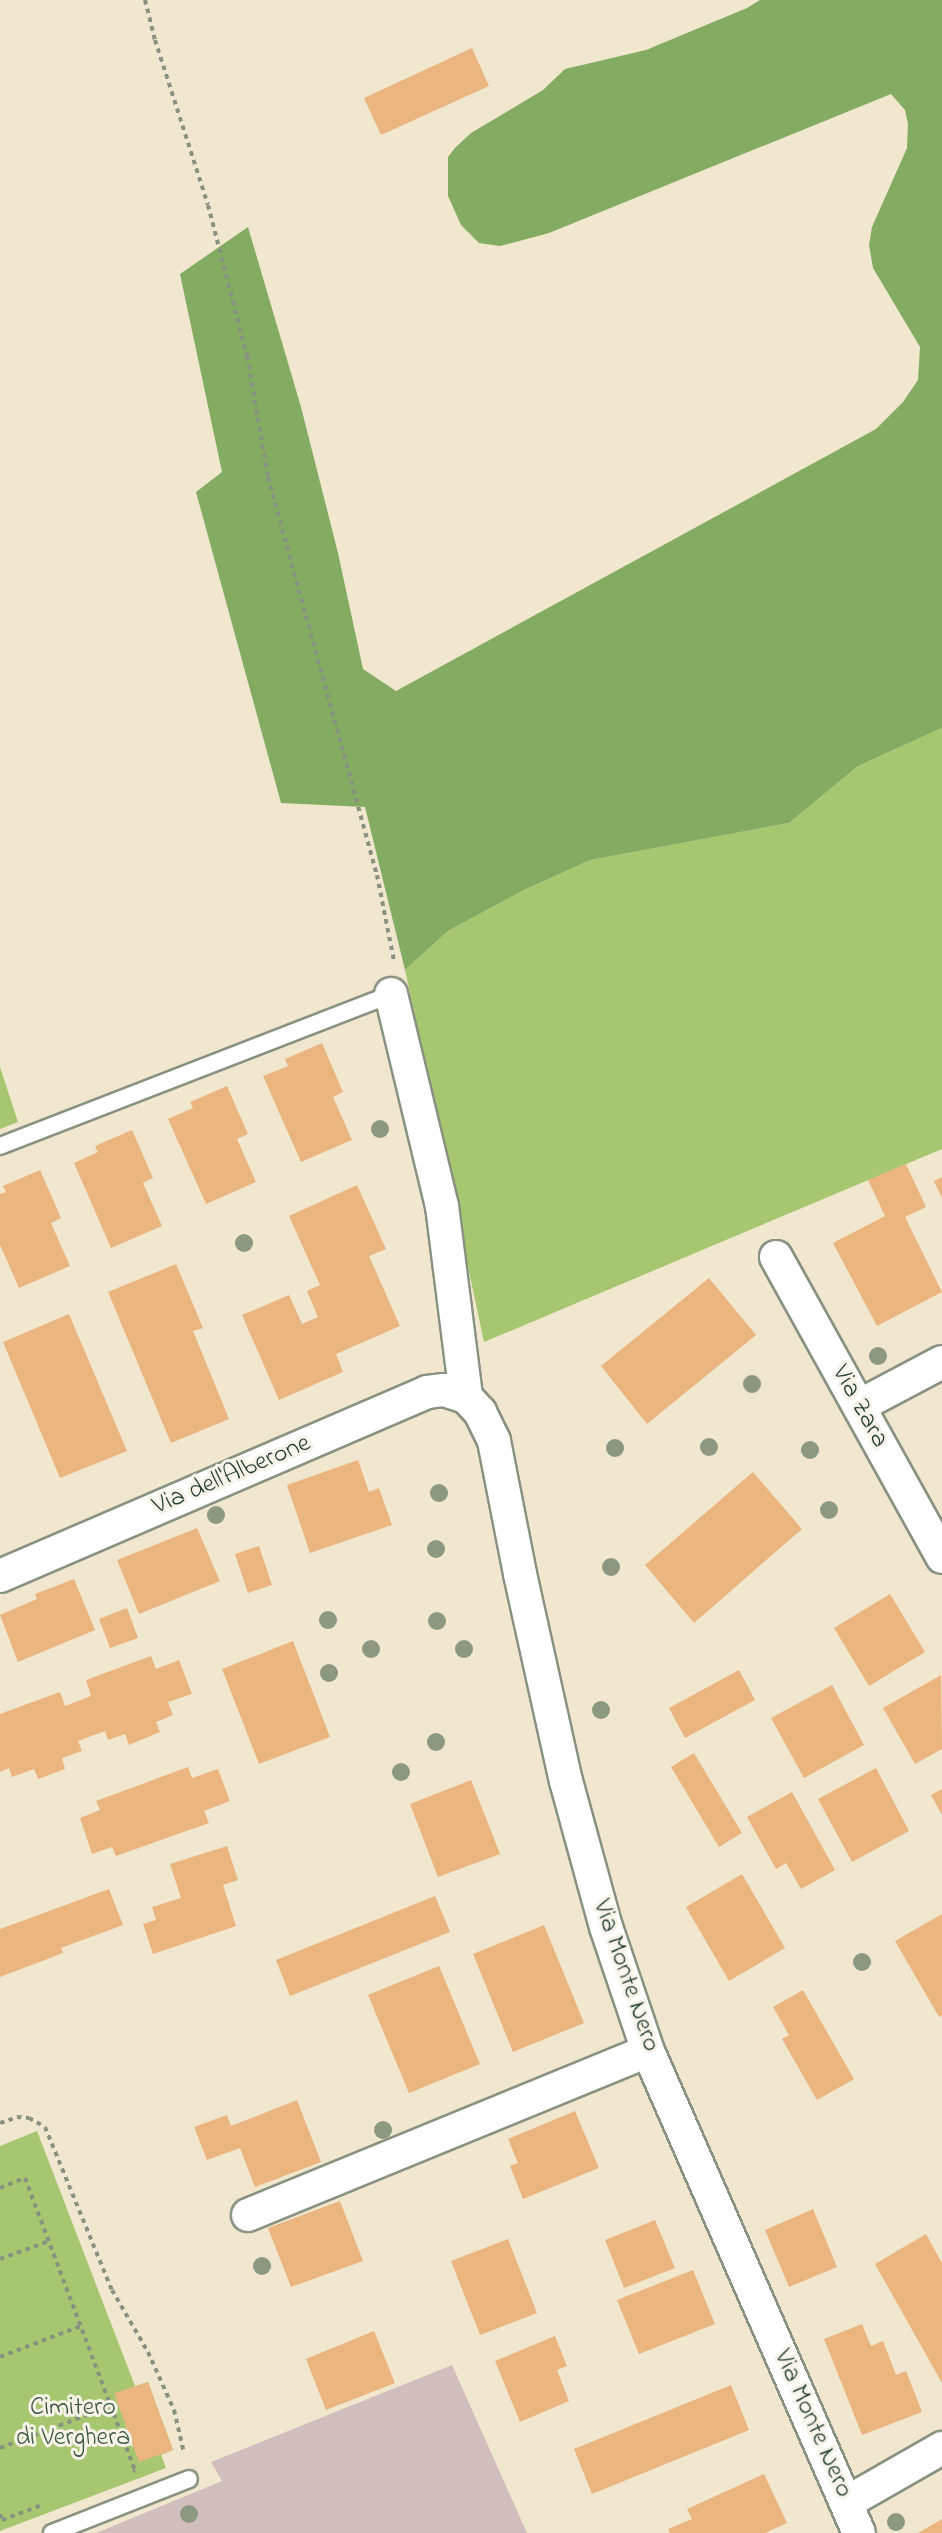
<!DOCTYPE html>
<style>
body{margin:0}
#map{position:relative;width:942px;height:2533px;overflow:hidden;background:#f1e7ce;font-family:"Indie Flower",sans-serif}
div>[style]{position:absolute}
.industrial>*{inset:0;background:#d1bfbf}
.green>*{inset:0;background:#a6c66f}
.forest>*{inset:0;background:#84ab62}
.building>*{inset:0;background:#eab57f}
.path>*{height:4px;margin-top:-2px;transform-origin:0;background:repeating-linear-gradient(90deg,#889281 0 4.5px,transparent 0 9px)}
.roads{filter:drop-shadow(2px 0 #889281) drop-shadow(-2px 0 #889281) drop-shadow(0 2px #889281) drop-shadow(0 -2px #889281)}
.service>*{height:16px;margin:-8px;padding:0 8px;transform-origin:8px;border-radius:8px;background:#fff}
.minor>*{height:32px;margin:-16px;padding:0 16px;transform-origin:16px;border-radius:16px;background:#fff}
.trees>*{width:18px;height:18px;margin:-9px;border-radius:50%;background:#8c9880}
span{translate:-50% -50%;white-space:nowrap;text-align:center;line-height:1.15;-webkit-text-stroke:6px #f7f3e8;paint-order:stroke}
.street-label{font-size:26px;color:#1f3d34}
.park-label{font-size:26px;color:#3a5840}
</style>
<div id="map">
<div class="industrial">
<div style="clip-path:polygon(452px 2365px,527px 2533px,96px 2533px,222px 2481px,211px 2462px)"></div>
</div>
<div class="green">
<div style="clip-path:polygon(942px 728px,942px 1149px,484px 1342px,405px 970px,448px 931px,522px 891px,590px 860px,789px 823px,858px 766px)"></div>
<div style="clip-path:polygon(0 1067px,18px 1122px,0 1129px)"></div>
<div style="clip-path:polygon(37px 2131px,135px 2386px,148px 2382px,173px 2450px,161px 2455px,166px 2468px,0 2531px,0 2146px)"></div>
</div>
<div class="forest">
<div style="clip-path:polygon(760px 0,942px 0,942px 728px,858px 766px,789px 823px,590px 860px,522px 891px,448px 931px,405px 970px,365px 807px,281px 803px,196px 492px,222px 472px,180px 274px,248px 227px,301px 407px,338px 553px,363px 669px,396px 691px,876px 429px,903px 402px,918px 380px,920px 347px,873px 268px,869px 245px,872px 227px,907px 148px,908px 124px,905px 110px,891px 94px,549px 233px,500px 246px,479px 243px,461px 225px,448px 196px,448px 157px,455px 148px,471px 133px,543px 90px,565px 69px,646px 50px,747px 8px)"></div>
</div>
<div class="building">
<div style="clip-path:polygon(472px 48px,489px 86px,381px 135px,364px 98px)"></div>
<div style="clip-path:polygon(322px 1043px,343px 1092px,333px 1097px,352px 1140px,301px 1162px,263px 1076px,288px 1066px,285px 1059px)"></div>
<div style="clip-path:polygon(227px 1086px,248px 1134px,237px 1139px,256px 1182px,206px 1204px,168px 1119px,193px 1108px,190px 1102px)"></div>
<div style="clip-path:polygon(132px 1130px,153px 1178px,143px 1183px,162px 1226px,111px 1248px,74px 1163px,98px 1152px,95px 1146px)"></div>
<div style="clip-path:polygon(906px 1164px,926px 1207px,905px 1217px,942px 1292px,877px 1326px,833px 1243px,885px 1216px,868px 1180px)"></div>
<div style="clip-path:polygon(40px 1170px,61px 1218px,51px 1223px,70px 1266px,19px 1288px,0 1245px,0 1194px,6px 1192px,3px 1186px)"></div>
<div style="clip-path:polygon(942px 1177px,942px 1198px,934px 1181px)"></div>
<div style="clip-path:polygon(357px 1185px,386px 1249px,369px 1256px,400px 1326px,336px 1354px,343px 1372px,279px 1400px,242px 1315px,289px 1295px,302px 1324px,318px 1317px,307px 1291px,320px 1285px,289px 1216px)"></div>
<div style="clip-path:polygon(176px 1264px,203px 1328px,193px 1331px,229px 1419px,171px 1443px,108px 1292px)"></div>
<div style="clip-path:polygon(709px 1278px,756px 1335px,647px 1424px,601px 1366px)"></div>
<div style="clip-path:polygon(69px 1314px,127px 1451px,60px 1478px,3px 1342px)"></div>
<div style="clip-path:polygon(358px 1460px,369px 1492px,379px 1488px,392px 1525px,310px 1553px,287px 1485px)"></div>
<div style="clip-path:polygon(753px 1472px,802px 1529px,694px 1623px,645px 1565px)"></div>
<div style="clip-path:polygon(197px 1528px,220px 1581px,139px 1614px,117px 1560px)"></div>
<div style="clip-path:polygon(259px 1546px,272px 1585px,248px 1593px,235px 1554px)"></div>
<div style="clip-path:polygon(74px 1579px,95px 1630px,18px 1662px,0 1615px,37px 1599px,35px 1594px)"></div>
<div style="clip-path:polygon(890px 1594px,925px 1652px,869px 1686px,834px 1628px)"></div>
<div style="clip-path:polygon(127px 1608px,138px 1638px,110px 1648px,99px 1619px)"></div>
<div style="clip-path:polygon(293px 1641px,330px 1737px,259px 1764px,222px 1669px)"></div>
<div style="clip-path:polygon(151px 1656px,156px 1669px,179px 1660px,192px 1694px,168px 1702px,173px 1715px,156px 1722px,160px 1732px,129px 1745px,125px 1734px,108px 1740px,105px 1731px,78px 1741px,82px 1751px,62px 1758px,65px 1769px,38px 1779px,34px 1769px,12px 1777px,9px 1768px,0 1772px,0 1714px,60px 1692px,65px 1706px,91px 1696px,86px 1680px)"></div>
<div style="clip-path:polygon(739px 1670px,755px 1700px,685px 1738px,669px 1708px)"></div>
<div style="clip-path:polygon(941px 1675px,942px 1749px,915px 1764px,883px 1708px)"></div>
<div style="clip-path:polygon(832px 1685px,864px 1745px,804px 1778px,771px 1718px)"></div>
<div style="clip-path:polygon(694px 1753px,742px 1833px,719px 1847px,671px 1767px)"></div>
<div style="clip-path:polygon(188px 1767px,192px 1778px,218px 1769px,230px 1801px,204px 1811px,209px 1823px,116px 1856px,112px 1847px,92px 1854px,80px 1818px,100px 1810px,96px 1801px)"></div>
<div style="clip-path:polygon(876px 1768px,909px 1831px,852px 1862px,818px 1799px)"></div>
<div style="clip-path:polygon(471px 1780px,500px 1854px,438px 1877px,410px 1804px)"></div>
<div style="clip-path:polygon(942px 1789px,942px 1815px,931px 1795px)"></div>
<div style="clip-path:polygon(792px 1792px,835px 1870px,801px 1889px,786px 1863px,776px 1869px,747px 1817px)"></div>
<div style="clip-path:polygon(227px 1846px,238px 1880px,223px 1885px,236px 1926px,153px 1954px,143px 1924px,156px 1920px,152px 1907px,181px 1898px,170px 1864px)"></div>
<div style="clip-path:polygon(742px 1874px,785px 1948px,729px 1981px,686px 1907px)"></div>
<div style="clip-path:polygon(109px 1889px,123px 1925px,61px 1948px,63px 1953px,0 1977px,0 1929px)"></div>
<div style="clip-path:polygon(435px 1896px,450px 1932px,290px 1996px,276px 1960px)"></div>
<div style="clip-path:polygon(942px 1914px,942px 2015px,939px 2017px,895px 1941px)"></div>
<div style="clip-path:polygon(544px 1925px,584px 2023px,513px 2052px,473px 1954px)"></div>
<div style="clip-path:polygon(439px 1966px,480px 2064px,409px 2093px,368px 1995px)"></div>
<div style="clip-path:polygon(803px 1990px,854px 2079px,817px 2100px,782px 2039px,789px 2035px,773px 2007px)"></div>
<div style="clip-path:polygon(297px 2100px,321px 2162px,255px 2187px,240px 2148px,207px 2160px,194px 2127px,227px 2115px,231px 2126px)"></div>
<div style="clip-path:polygon(575px 2111px,599px 2168px,523px 2199px,510px 2166px,518px 2163px,508px 2139px)"></div>
<div style="clip-path:polygon(340px 2201px,363px 2261px,291px 2287px,268px 2228px)"></div>
<div style="clip-path:polygon(813px 2209px,837px 2267px,789px 2287px,765px 2230px)"></div>
<div style="clip-path:polygon(655px 2220px,675px 2268px,624px 2288px,605px 2240px)"></div>
<div style="clip-path:polygon(926px 2234px,942px 2263px,942px 2383px,875px 2264px)"></div>
<div style="clip-path:polygon(508px 2239px,537px 2313px,480px 2335px,451px 2261px)"></div>
<div style="clip-path:polygon(693px 2270px,715px 2324px,639px 2354px,617px 2300px)"></div>
<div style="clip-path:polygon(862px 2324px,871px 2346px,883px 2341px,896px 2375px,906px 2371px,922px 2412px,862px 2435px,824px 2339px)"></div>
<div style="clip-path:polygon(374px 2331px,395px 2383px,326px 2410px,306px 2359px)"></div>
<div style="clip-path:polygon(555px 2336px,567px 2366px,557px 2370px,569px 2401px,520px 2422px,495px 2361px)"></div>
<div style="clip-path:polygon(148px 2382px,173px 2450px,139px 2462px,114px 2393px)"></div>
<div style="clip-path:polygon(731px 2385px,749px 2430px,592px 2494px,574px 2449px)"></div>
<div style="clip-path:polygon(764px 2474px,787px 2523px,765px 2533px,670px 2533px,668px 2529px,692px 2519px,687px 2509px)"></div>
<div style="clip-path:polygon(942px 2519px,942px 2533px,918px 2533px)"></div>
</div>
<div class="path">
<div style="left:145px;top:0;width:41px;rotate:76deg"></div>
<div style="left:155px;top:40px;width:173px;rotate:72.2deg"></div>
<div style="left:208px;top:205px;width:156px;rotate:75.5deg"></div>
<div style="left:247px;top:356px;width:123px;rotate:80.2deg"></div>
<div style="left:268px;top:477px;width:413px;rotate:74.7deg"></div>
<div style="left:377px;top:875px;width:88px;rotate:78.8deg"></div>
<div style="left:0;top:2123px;width:18px;rotate:-19deg"></div>
<div style="left:17px;top:2117px;width:12px;rotate:5deg"></div>
<div style="left:29px;top:2118px;width:18px;rotate:29deg"></div>
<div style="left:45px;top:2127px;width:176px;rotate:67.7deg"></div>
<div style="left:112px;top:2290px;width:72px;rotate:59.9deg"></div>
<div style="left:148px;top:2352px;width:64px;rotate:65.9deg"></div>
<div style="left:174px;top:2410px;width:44px;rotate:76.9deg"></div>
<div style="left:0;top:2188px;width:27px;rotate:-22deg"></div>
<div style="left:25px;top:2178px;width:312px;rotate:69.4deg"></div>
<div style="left:135px;top:2470px;width:2px;rotate:153deg"></div>
<div style="left:0;top:2259px;width:52px;rotate:-20.2deg"></div>
<div style="left:0;top:2357px;width:87px;rotate:-20.9deg"></div>
<div style="left:0;top:2448px;width:119px;rotate:-20.7deg"></div>
<div style="left:0;top:2514px;width:6px;rotate:72deg"></div>
<div style="left:2px;top:2520px;width:43px;rotate:-20.6deg"></div>
</div>
<div class="roads">
<div class="service">
<div style="left:0;top:1146px;width:420px;rotate:-21.2deg"></div>
<div style="left:52px;top:2533px;width:147px;rotate:-21.5deg"></div>
</div>
<div class="minor">
<div style="left:391px;top:994px;width:218px;rotate:76.5deg"></div>
<div style="left:442px;top:1206px;width:193px;rotate:82.8deg"></div>
<div style="left:776px;top:1257px;width:343px;rotate:61deg"></div>
<div style="left:466px;top:1397px;width:21px;rotate:47deg"></div>
<div style="left:480px;top:1412px;width:32px;rotate:64deg"></div>
<div style="left:494px;top:1441px;width:136px;rotate:78.9deg"></div>
<div style="left:520px;top:1574px;width:212px;rotate:77.5deg"></div>
<div style="left:566px;top:1781px;width:151px;rotate:74.7deg"></div>
<div style="left:606px;top:1927px;width:131px;rotate:71.3deg"></div>
<div style="left:648px;top:2051px;width:526px;rotate:66.36deg"></div>
<div style="left:859px;top:1406px;width:94px;rotate:-27.9deg"></div>
<div style="left:0;top:1576px;width:465px;rotate:-23.3deg"></div>
<div style="left:427px;top:1392px;width:17px;rotate:-7deg"></div>
<div style="left:444px;top:1390px;width:23px;rotate:18deg"></div>
<div style="left:248px;top:2215px;width:432px;rotate:-22.3deg"></div>
<div style="left:846px;top:2503px;width:111px;rotate:-29.8deg"></div>
</div>
</div>
<div class="trees">
<div style="left:380px;top:1129px"></div>
<div style="left:244px;top:1243px"></div>
<div style="left:878px;top:1356px"></div>
<div style="left:752px;top:1384px"></div>
<div style="left:709px;top:1447px"></div>
<div style="left:615px;top:1448px"></div>
<div style="left:810px;top:1450px"></div>
<div style="left:439px;top:1493px"></div>
<div style="left:829px;top:1510px"></div>
<div style="left:216px;top:1515px"></div>
<div style="left:436px;top:1549px"></div>
<div style="left:611px;top:1567px"></div>
<div style="left:328px;top:1620px"></div>
<div style="left:437px;top:1621px"></div>
<div style="left:371px;top:1649px"></div>
<div style="left:464px;top:1649px"></div>
<div style="left:329px;top:1673px"></div>
<div style="left:601px;top:1710px"></div>
<div style="left:436px;top:1742px"></div>
<div style="left:401px;top:1772px"></div>
<div style="left:862px;top:1962px"></div>
<div style="left:383px;top:2130px"></div>
<div style="left:262px;top:2266px"></div>
<div style="left:189px;top:2514px"></div>
<div style="left:896px;top:2522px"></div>
</div>
<div class="street-label">
<span style="left:859px;top:1407px;rotate:61deg">Via Zara</span>
<span style="left:232px;top:1476px;rotate:-23deg">Via dell'Alberone</span>
<span style="left:625px;top:1976px;rotate:71deg">Via Monte Nero</span>
<span style="left:812px;top:2424px;rotate:66deg">Via Monte Nero</span>
</div>
<div class="park-label">
<span style="left:73px;top:2424px">Cimitero<br>di Verghera</span>
</div>
</div>
